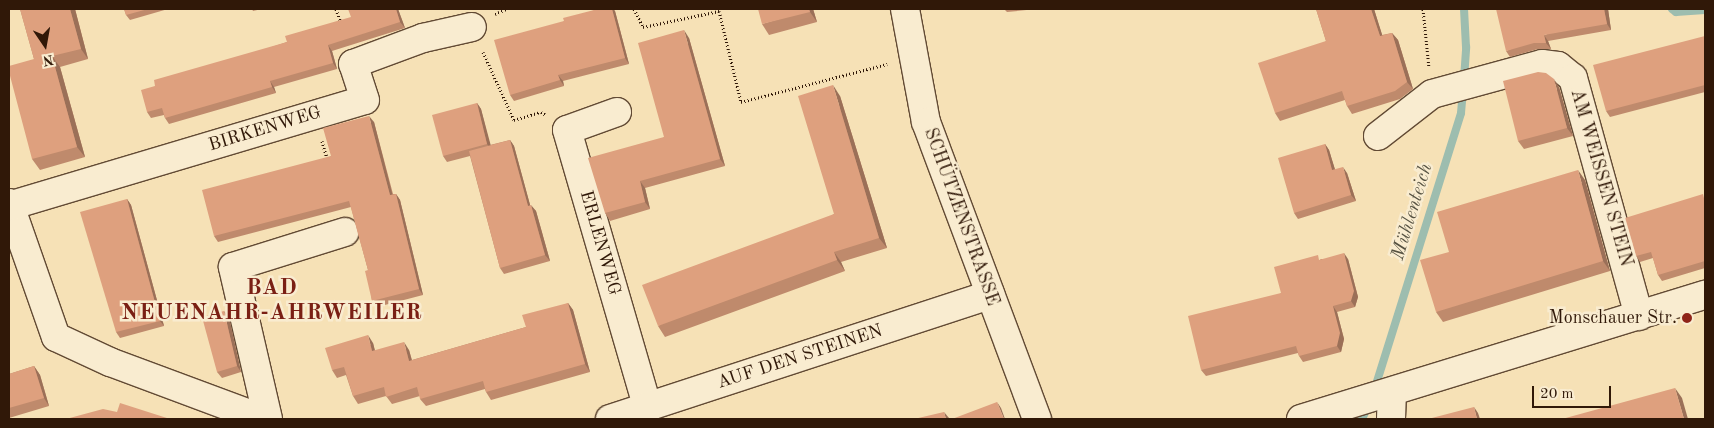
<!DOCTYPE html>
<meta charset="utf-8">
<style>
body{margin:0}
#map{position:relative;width:1714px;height:428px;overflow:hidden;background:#f6e1b6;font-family:"Old Standard TT",serif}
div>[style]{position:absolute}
.stream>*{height:8px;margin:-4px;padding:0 4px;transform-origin:4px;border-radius:4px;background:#9dbdaf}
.path>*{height:3px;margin-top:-1.5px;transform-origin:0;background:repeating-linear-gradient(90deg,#301808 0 1px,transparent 0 3.5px)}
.roads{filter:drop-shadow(1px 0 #624a34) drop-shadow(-1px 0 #624a34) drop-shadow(0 1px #624a34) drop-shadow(0 -1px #624a34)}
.minor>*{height:28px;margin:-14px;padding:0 14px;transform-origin:14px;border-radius:14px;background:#f9ecd0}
.wall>*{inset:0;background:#bf8a6c}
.shaded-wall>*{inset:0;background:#9b7058}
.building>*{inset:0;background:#dea07e}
.dots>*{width:14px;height:14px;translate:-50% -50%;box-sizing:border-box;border:2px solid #f9ecd0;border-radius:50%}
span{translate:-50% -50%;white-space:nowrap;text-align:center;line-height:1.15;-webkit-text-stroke:5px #f9ecd0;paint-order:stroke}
.street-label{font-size:18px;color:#301808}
.poi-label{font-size:18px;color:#301808}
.right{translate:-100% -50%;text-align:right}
.water-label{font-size:19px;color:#565242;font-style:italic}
.district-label{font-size:22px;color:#7a1f14;font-weight:700;letter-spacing:1px}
.frame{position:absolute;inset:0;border:10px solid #301808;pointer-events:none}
.north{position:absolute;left:20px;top:20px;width:50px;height:50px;-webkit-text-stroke:4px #f9ecd0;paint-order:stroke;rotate:168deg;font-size:14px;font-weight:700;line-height:20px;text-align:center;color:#301808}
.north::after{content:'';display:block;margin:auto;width:18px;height:22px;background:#301808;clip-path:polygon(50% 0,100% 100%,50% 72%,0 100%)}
.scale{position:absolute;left:1532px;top:386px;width:79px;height:22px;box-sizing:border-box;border:2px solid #301808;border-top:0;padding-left:6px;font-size:15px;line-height:18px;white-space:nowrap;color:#301808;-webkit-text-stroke:4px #f9ecd0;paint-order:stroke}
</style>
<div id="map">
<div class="stream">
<div style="left:1672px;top:9px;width:5px;rotate:37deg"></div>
<div style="left:1676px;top:12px;width:29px;rotate:-4deg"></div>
<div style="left:1464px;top:79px;width:32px;rotate:-86deg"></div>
<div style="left:1466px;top:47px;width:38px;rotate:-93deg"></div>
<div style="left:1374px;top:391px;width:291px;rotate:-72.6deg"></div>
<div style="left:1461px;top:113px;width:22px;rotate:-85deg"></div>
<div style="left:1362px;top:419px;width:14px;rotate:-65deg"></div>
</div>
<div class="path">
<div style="left:336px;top:9px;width:15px;rotate:70deg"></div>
<div style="left:634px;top:9px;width:20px;rotate:63deg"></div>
<div style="left:643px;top:27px;width:78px;rotate:-11.9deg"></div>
<div style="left:719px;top:11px;width:94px;rotate:76.4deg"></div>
<div style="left:741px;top:102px;width:151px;rotate:-14.6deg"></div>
<div style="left:1423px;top:9px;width:59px;rotate:84.2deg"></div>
<div style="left:495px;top:14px;width:12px;rotate:-24deg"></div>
<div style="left:483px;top:52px;width:75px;rotate:65.5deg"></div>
<div style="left:514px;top:120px;width:28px;rotate:-17deg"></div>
<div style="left:541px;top:112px;width:6px;rotate:31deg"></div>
<div style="left:322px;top:141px;width:19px;rotate:74deg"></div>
</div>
<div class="roads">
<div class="minor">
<div style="left:905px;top:9px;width:115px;rotate:79.5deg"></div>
<div style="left:926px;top:122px;width:317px;rotate:69.5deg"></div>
<div style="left:617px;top:112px;width:53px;rotate:160.2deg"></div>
<div style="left:567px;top:130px;width:290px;rotate:73.8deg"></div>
<div style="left:1378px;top:136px;width:68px;rotate:-37.9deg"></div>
<div style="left:1432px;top:94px;width:114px;rotate:-15.3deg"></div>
<div style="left:1542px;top:64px;width:16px;rotate:7deg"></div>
<div style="left:1558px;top:66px;width:19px;rotate:39deg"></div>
<div style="left:1573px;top:78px;width:247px;rotate:74.5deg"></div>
<div style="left:9px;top:203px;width:142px;rotate:70.7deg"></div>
<div style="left:56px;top:337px;width:60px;rotate:24.8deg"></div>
<div style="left:110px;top:362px;width:163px;rotate:20.4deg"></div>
<div style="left:9px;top:206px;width:371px;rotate:-16.6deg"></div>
<div style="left:365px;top:100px;width:38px;rotate:-108deg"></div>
<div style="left:353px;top:64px;width:75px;rotate:-20.4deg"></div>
<div style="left:423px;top:38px;width:50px;rotate:-12.7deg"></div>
<div style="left:268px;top:419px;width:156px;rotate:-103deg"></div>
<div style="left:233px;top:267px;width:117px;rotate:-17.4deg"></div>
<div style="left:610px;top:419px;width:400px;rotate:-18.1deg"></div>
<div style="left:1301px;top:419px;width:423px;rotate:-17.1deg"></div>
<div style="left:1391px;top:419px;width:27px;rotate:-88deg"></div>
</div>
</div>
<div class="wall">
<div style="clip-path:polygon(20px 9px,75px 9px,88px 59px,60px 67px,85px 157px,40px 170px,32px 159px,34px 59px)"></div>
<div style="clip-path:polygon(124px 9px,168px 9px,130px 20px,126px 15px)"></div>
<div style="clip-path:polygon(252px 9px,262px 9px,253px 11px)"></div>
<div style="clip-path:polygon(398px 9px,405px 28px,332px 51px,337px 69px,274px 87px,276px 93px,169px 124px,165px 118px,164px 115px,151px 118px,147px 112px,155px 86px,287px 42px)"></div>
<div style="clip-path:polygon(598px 9px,613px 9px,615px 11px,629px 64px,563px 81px,564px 86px,514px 101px,510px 95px,564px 21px)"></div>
<div style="clip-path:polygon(813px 9px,817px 22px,769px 35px,762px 24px)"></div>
<div style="clip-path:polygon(1004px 9px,1037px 9px,1007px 12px)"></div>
<div style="clip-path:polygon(1316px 9px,1374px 9px,1382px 35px,1392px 33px,1398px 40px,1413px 89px,1400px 99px,1352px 114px,1347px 106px,1345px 100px,1280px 121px,1275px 113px,1326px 41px)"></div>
<div style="clip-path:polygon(1608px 9px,1611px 30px,1548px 41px,1551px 49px,1538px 49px,1510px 57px,1506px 51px)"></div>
<div style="clip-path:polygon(1705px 36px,1705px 92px,1610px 117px,1606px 111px)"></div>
<div style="clip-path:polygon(689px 38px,725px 166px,645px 188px,650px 209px,610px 221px,605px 213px,664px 137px)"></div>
<div style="clip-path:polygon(1559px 87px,1573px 136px,1524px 149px,1518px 141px)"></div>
<div style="clip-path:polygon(840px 96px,887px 248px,841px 262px,845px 271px,665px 337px,658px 326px,834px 214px)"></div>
<div style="clip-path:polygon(477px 103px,481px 109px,490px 145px,510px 140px,514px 146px,530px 205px,536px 211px,550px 261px,504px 274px,500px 268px,470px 156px,447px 162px,443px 156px)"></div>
<div style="clip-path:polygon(374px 122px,393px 194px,396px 194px,400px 200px,423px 295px,377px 307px,372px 301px,368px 270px,351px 207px,218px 242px,214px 236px,331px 156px)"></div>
<div style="clip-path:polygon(1325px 144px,1329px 150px,1335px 170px,1347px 173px,1356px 201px,1298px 219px,1294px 213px)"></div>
<div style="clip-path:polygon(1585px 180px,1610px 271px,1443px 322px,1436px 312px)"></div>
<div style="clip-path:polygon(1705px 198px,1705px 268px,1662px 281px,1658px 275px,1653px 258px,1640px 262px,1636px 256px)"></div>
<div style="clip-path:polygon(127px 199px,131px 205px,164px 326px,120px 338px,116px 332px)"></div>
<div style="clip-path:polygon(1321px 259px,1348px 259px,1358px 297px,1355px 307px,1337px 312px,1344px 339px,1341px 352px,1303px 362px,1299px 356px,1298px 353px,1206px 376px,1201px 370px,1281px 293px)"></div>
<div style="clip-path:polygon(568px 303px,573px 310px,590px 372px,491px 400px,486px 392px,485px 389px,426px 406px,420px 399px,420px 396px,392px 404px,386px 396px,358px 404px,353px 396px,346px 375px,337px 378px,332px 370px,373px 343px,375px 351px,409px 350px,412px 360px,526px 327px)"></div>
<div style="clip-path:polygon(229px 317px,241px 372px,222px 378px,217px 372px)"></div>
<div style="clip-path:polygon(34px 366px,40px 375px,49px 406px,9px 418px,9px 374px)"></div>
</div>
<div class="shaded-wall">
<div style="clip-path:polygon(70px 9px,75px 9px,88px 59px,81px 49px)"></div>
<div style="clip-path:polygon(396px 9px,398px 9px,405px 28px,400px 22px)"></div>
<div style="clip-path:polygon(612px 9px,613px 9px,615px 11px,629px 64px,625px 58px)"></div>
<div style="clip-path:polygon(809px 9px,813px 9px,817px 22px,810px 12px)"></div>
<div style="clip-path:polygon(1371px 9px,1374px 9px,1385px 44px,1380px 36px)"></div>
<div style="clip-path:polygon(1604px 9px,1608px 9px,1611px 30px,1607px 24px)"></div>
<div style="clip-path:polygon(684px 30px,689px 38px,725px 166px,720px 159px)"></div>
<div style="clip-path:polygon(1392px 33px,1398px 40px,1413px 89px,1407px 82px)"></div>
<div style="clip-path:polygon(1544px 35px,1548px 41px,1551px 49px,1546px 43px)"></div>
<div style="clip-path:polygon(328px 45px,332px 51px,337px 69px,333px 63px)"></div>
<div style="clip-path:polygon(52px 56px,60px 67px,85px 157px,77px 147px)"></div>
<div style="clip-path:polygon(558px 75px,563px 81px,564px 86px,560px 80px)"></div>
<div style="clip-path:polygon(1554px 79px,1559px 87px,1573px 136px,1567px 128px)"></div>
<div style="clip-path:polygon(270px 81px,274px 87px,276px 93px,272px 87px)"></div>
<div style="clip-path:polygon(833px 85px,840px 96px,887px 248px,879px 238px)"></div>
<div style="clip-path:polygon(477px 103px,481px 109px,492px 150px,487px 144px)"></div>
<div style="clip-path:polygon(369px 116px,374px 122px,394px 201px,390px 195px)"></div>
<div style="clip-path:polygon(510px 140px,514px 146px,532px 212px,528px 206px)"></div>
<div style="clip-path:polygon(1325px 144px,1329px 150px,1337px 176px,1332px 170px)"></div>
<div style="clip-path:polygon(1343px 167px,1347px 173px,1356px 201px,1351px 195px)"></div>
<div style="clip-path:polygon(1578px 170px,1585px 180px,1610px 271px,1603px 261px)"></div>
<div style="clip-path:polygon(640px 181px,645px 188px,650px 209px,645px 202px)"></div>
<div style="clip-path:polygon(396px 194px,400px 200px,423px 295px,419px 289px)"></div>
<div style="clip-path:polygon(127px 199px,131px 205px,164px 326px,160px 321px)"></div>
<div style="clip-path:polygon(531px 205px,536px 211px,550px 261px,545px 255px)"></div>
<div style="clip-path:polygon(834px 252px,841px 262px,845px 271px,837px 260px)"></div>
<div style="clip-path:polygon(1344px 253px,1348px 259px,1358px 297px,1355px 307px,1351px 301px)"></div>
<div style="clip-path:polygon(568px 303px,573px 310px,590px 372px,585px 364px)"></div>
<div style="clip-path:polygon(1333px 306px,1337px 312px,1344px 339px,1341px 352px,1337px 346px)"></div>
<div style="clip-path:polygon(224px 311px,229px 317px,241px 372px,237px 366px)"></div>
<div style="clip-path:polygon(368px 335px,373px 343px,377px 359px,372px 351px)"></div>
<div style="clip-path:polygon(404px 342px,409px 350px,414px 369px,409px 361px)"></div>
<div style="clip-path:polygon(34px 366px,40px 375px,49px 406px,44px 398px)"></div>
<div style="clip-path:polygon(1675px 388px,1682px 398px,1688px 419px,1684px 419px)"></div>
<div style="clip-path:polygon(997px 402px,1001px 408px,1005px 419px,1004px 419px)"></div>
<div style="clip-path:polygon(1474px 407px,1478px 413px,1480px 419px,1477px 419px)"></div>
<div style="clip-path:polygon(944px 412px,949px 418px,949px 419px,946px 419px)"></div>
</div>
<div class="building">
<div style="clip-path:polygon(20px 9px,70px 9px,81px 49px,52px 56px,77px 147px,32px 159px,9px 72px,9px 66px,34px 59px)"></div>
<div style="clip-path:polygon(124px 9px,148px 9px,126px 15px)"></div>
<div style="clip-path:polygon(348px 9px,396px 9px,400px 22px,328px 45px,333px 63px,270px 81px,272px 87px,165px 118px,162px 108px,147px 112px,141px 90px,155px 86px,154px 80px,287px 42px,285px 36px,351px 17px)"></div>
<div style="clip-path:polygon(598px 9px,612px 9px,625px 58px,558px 75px,560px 80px,510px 95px,494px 40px,564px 21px,563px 18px)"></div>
<div style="clip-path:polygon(758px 9px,809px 9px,810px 12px,762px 24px)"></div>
<div style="clip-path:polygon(1316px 9px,1371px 9px,1380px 36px,1392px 33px,1407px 82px,1395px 91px,1347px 106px,1342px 91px,1275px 113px,1258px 63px,1326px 41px)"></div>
<div style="clip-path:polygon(1496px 9px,1604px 9px,1607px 24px,1544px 35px,1546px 43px,1534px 43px,1506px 51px)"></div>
<div style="clip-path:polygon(684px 30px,720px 159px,640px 181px,645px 202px,605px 213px,588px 158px,664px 137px,638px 43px)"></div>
<div style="clip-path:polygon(1705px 36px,1705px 85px,1606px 111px,1593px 65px)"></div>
<div style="clip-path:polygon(1538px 72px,1546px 73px,1554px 79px,1567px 128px,1518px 141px,1503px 81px)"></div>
<div style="clip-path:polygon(833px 85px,879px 238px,834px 252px,837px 260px,658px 326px,642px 285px,834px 214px,798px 96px)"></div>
<div style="clip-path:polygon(477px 103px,487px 144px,443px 156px,432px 115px)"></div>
<div style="clip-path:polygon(369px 116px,390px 195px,396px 194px,419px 289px,372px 301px,365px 271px,368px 270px,349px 201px,214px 236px,202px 190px,331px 156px,323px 128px)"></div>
<div style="clip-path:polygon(510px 140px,528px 206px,531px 205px,545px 255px,500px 268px,469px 151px)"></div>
<div style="clip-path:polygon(1325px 144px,1332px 170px,1343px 167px,1351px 195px,1294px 213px,1278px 158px)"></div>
<div style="clip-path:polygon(1578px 170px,1603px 261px,1436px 312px,1420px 260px,1449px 252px,1437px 212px)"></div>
<div style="clip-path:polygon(1703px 194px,1705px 202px,1705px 261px,1658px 275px,1651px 252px,1636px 256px,1625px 218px)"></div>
<div style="clip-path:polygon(127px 199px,160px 321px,116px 332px,80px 212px)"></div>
<div style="clip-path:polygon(1344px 253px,1354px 291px,1351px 301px,1333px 306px,1340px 333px,1337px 346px,1299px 356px,1296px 346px,1201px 370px,1188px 316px,1281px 293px,1274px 267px,1318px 255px,1319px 260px)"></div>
<div style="clip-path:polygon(568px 303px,585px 364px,486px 392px,483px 381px,420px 399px,417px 387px,386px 397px,384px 387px,353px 396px,344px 367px,332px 370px,325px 348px,368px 335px,372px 351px,404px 342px,409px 361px,526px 327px,522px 315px)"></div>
<div style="clip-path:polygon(224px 311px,237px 366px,217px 372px,202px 317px)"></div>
<div style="clip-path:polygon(34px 366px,44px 398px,9px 408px,9px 374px)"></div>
<div style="clip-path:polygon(1675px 388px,1684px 419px,1562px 419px)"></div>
<div style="clip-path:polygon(997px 402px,1004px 419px,952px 419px)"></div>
<div style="clip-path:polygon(120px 403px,170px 419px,66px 419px,103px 409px,117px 412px)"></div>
<div style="clip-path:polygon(1474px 407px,1477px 419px,1428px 419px)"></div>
<div style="clip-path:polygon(944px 412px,946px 419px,914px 419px)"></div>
</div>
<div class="dots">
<div style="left:1687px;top:318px;background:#8f2418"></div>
</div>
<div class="street-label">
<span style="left:265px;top:129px;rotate:-17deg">BIRKENWEG</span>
<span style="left:1601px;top:178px;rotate:74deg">AM WEISSEN STEIN</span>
<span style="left:961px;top:217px;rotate:70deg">SCHÜTZENSTRASSE</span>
<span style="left:600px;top:243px;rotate:74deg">ERLENWEG</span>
<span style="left:800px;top:357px;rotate:-18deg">AUF DEN STEINEN</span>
</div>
<div class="poi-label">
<span class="right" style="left:1677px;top:318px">Monschauer Str.</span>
</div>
<div class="water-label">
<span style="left:1413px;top:212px;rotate:-73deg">Mühlenteich</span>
</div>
<div class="district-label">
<span style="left:272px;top:301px">BAD<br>NEUENAHR-AHRWEILER</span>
</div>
<div class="frame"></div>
<div class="north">N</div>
<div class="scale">20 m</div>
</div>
